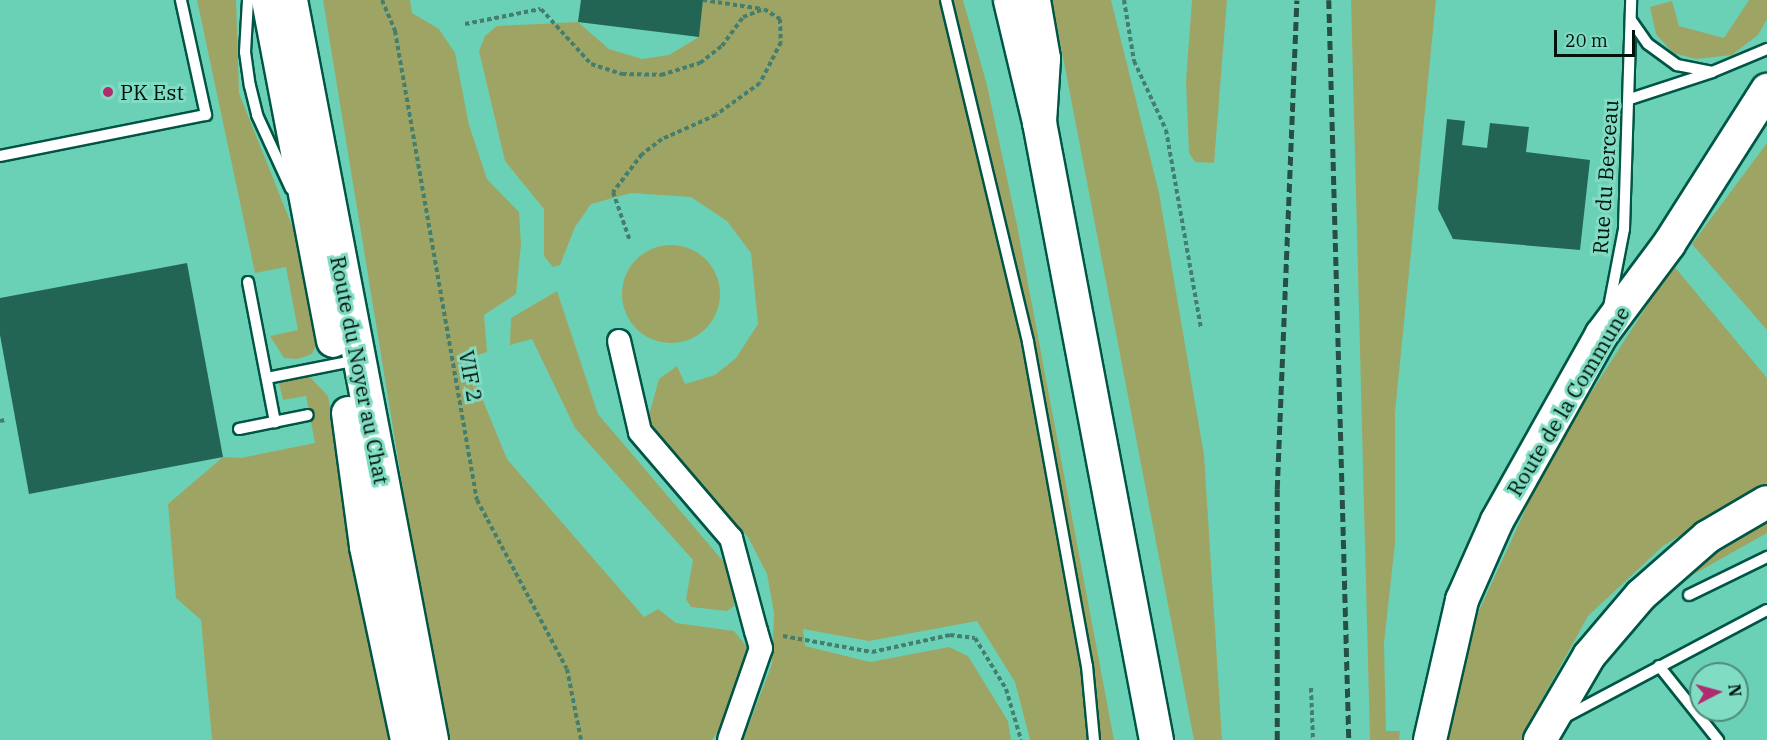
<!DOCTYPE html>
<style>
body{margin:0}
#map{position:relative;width:1767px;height:740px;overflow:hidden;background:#80dcc2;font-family:"IBM Plex Serif",serif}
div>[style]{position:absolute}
.built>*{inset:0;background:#6bd1b6}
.green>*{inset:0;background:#9ea564}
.round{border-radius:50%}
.building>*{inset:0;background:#236555}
.path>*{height:4px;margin-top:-2px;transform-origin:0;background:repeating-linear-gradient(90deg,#447e6d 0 4.5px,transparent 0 7.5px)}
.roads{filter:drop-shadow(2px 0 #005545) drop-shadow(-2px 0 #005545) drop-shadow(0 2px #005545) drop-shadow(0 -2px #005545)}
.lane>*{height:10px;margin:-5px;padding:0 5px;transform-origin:5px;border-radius:5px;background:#fff}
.street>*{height:22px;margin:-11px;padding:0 11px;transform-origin:11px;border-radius:11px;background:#fff}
.secondary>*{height:32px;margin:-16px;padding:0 16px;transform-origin:16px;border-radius:16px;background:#fff}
.primary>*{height:33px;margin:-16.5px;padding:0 16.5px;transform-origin:16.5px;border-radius:16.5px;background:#fff}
.highway>*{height:33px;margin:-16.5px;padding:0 16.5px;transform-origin:16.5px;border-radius:16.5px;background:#fff}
.rail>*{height:4.5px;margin-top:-2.25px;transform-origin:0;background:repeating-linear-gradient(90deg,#275044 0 9px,transparent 0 13.5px)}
.dots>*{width:16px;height:16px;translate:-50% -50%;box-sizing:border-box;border:3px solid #80dcc2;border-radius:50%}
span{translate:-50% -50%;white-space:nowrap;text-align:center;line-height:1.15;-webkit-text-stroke:6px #80dcc2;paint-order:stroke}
.poi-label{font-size:21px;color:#00120c}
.left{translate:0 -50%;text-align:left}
.street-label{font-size:21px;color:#00120c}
.north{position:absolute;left:1689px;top:662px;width:60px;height:60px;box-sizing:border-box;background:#80dcc2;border:2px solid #4d8b79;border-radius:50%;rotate:84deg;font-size:16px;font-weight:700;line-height:24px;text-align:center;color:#00120c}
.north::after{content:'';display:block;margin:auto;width:21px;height:27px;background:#b12b6f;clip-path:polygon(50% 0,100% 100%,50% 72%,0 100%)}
.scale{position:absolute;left:1554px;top:30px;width:81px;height:27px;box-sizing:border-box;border:3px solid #00120c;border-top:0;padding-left:8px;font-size:18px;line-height:21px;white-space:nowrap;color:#00120c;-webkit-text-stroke:4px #80dcc2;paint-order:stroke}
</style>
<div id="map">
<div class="built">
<div style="clip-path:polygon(evenodd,0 0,1767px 0,1767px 740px,0 740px,0 0,1701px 674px,1737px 674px,1737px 710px,1701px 710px,1701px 674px)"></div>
</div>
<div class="green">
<div style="clip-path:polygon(197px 0,236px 0,239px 93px,302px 251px,320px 337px,312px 354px,298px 359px,284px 358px,270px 336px,298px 330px,286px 267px,255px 273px)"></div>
<div style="clip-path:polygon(323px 0,410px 0,412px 13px,439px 29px,455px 53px,469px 125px,487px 179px,519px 212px,521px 244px,516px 294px,484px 315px,487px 352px,466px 359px,507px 459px,644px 617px,658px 609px,676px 623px,734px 631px,747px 647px,731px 711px,712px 740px,444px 740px)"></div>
<div style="clip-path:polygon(703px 0,963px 0,987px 85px,1017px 225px,1114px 740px,1030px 740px,1015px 682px,977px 621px,869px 641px,803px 629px,805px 646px,870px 662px,949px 647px,968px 656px,1008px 721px,1011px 740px,743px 740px,772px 664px,774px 613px,767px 574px,748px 537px,652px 434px,649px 415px,659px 379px,677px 366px,685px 384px,715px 375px,736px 358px,758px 324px,751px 253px,727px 221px,691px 197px,631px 193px,591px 204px,575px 227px,560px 265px,553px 267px,544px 256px,544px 209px,505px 161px,479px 51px,485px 36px,497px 26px,578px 22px,609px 49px,642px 59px,669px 55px,699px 37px)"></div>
<div style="clip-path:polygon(1052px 0,1111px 0,1159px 193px,1204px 455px,1222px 740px,1194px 740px)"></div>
<div style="clip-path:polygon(1192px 0,1227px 0,1214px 163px,1195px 162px,1189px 153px,1186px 81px)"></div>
<div style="clip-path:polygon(1351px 0,1436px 0,1395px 413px,1395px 543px,1384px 643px,1386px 731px,1400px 731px,1399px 740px,1370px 740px)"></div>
<div style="clip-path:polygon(1749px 0,1767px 0,1767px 19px,1758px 35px,1732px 55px,1696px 59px,1673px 53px,1656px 34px,1650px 7px,1672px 1px,1679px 26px,1724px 38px)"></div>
<div style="clip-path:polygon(1767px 143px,1767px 330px,1692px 244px)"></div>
<div class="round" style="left:622px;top:245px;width:98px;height:98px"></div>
<div style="clip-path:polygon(1673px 265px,1767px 378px,1767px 483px,1663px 546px,1588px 616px,1536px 710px,1525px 740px,1445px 740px,1477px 615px,1549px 458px)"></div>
<div style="clip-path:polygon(557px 291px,598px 414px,728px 567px,735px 587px,734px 606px,727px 611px,691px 607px,686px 599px,693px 560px,575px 428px,532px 339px,510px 345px,511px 318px)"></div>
<div style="clip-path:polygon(309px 376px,328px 396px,392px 740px,212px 740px,201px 620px,176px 598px,168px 504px,223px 457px,241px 458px,315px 443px,306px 396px,283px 400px,279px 383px)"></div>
<div style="clip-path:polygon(1767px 519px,1767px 533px,1671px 587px,1721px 549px)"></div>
</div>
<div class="building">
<div style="clip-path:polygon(581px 0,703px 0,699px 37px,578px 22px)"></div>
<div style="clip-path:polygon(1447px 119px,1465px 121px,1462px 145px,1487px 148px,1490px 123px,1529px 127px,1526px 152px,1590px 160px,1580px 250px,1453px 239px,1438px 209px)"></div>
<div style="clip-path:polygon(187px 263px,223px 457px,29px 494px,0 335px,0 298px)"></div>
</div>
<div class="path">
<div style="left:382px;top:0;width:34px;rotate:67deg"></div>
<div style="left:395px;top:31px;width:476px;rotate:80.1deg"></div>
<div style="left:477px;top:500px;width:191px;rotate:62deg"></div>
<div style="left:567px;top:669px;width:72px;rotate:78.8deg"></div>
<div style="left:703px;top:0;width:60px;rotate:8.7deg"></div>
<div style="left:1124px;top:0;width:62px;rotate:80.7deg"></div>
<div style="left:1134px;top:61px;width:76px;rotate:65.1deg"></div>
<div style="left:1166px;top:130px;width:202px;rotate:80deg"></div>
<div style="left:465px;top:24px;width:77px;rotate:-11.2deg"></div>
<div style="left:541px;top:9px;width:74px;rotate:47.7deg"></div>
<div style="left:591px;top:64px;width:33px;rotate:18deg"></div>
<div style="left:622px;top:74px;width:39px;rotate:1deg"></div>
<div style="left:661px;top:75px;width:41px;rotate:-17.1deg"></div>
<div style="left:700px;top:63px;width:28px;rotate:-38deg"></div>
<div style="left:722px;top:46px;width:36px;rotate:-54deg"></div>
<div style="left:743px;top:17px;width:22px;rotate:-21deg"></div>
<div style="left:764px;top:9px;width:19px;rotate:32deg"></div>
<div style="left:780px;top:19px;width:23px;rotate:88deg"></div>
<div style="left:781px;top:42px;width:46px;rotate:117.1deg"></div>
<div style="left:760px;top:83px;width:54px;rotate:144deg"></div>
<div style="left:716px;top:115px;width:59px;rotate:156deg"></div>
<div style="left:662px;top:139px;width:25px;rotate:143deg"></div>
<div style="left:642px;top:154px;width:48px;rotate:127.3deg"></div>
<div style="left:613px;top:192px;width:52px;rotate:70.9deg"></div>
<div style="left:0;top:421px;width:5px;rotate:-11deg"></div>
<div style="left:783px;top:636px;width:90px;rotate:10.2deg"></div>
<div style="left:872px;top:652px;width:80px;rotate:-12.3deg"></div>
<div style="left:950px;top:635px;width:25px;rotate:7deg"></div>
<div style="left:975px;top:638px;width:60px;rotate:58.7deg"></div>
<div style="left:1006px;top:689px;width:53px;rotate:73.6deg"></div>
<div style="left:1311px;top:688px;width:52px;rotate:87.8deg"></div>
</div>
<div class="roads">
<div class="lane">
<div style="left:248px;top:0;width:52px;rotate:93.3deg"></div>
<div style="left:245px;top:52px;width:34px;rotate:82deg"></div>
<div style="left:250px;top:86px;width:30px;rotate:76deg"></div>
<div style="left:257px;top:115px;width:81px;rotate:65.3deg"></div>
<div style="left:946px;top:0;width:352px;rotate:76.5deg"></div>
<div style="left:1028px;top:342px;width:329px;rotate:79.7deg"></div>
<div style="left:1087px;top:666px;width:74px;rotate:84.6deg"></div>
<div style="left:1631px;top:20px;width:29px;rotate:55deg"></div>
<div style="left:1648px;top:44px;width:36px;rotate:36deg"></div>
<div style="left:1677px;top:65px;width:36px;rotate:11deg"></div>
<div style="left:1712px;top:72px;width:60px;rotate:-22.7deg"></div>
<div style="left:1630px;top:99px;width:86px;rotate:-18.2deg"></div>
<div style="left:0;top:156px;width:210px;rotate:-11.3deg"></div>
<div style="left:206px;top:115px;width:118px;rotate:-102.3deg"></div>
<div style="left:248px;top:282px;width:143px;rotate:79.1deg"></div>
<div style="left:1609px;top:307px;width:79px;rotate:-79.1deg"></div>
<div style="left:1624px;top:229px;width:229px;rotate:-88.2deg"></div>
<div style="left:267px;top:378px;width:93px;rotate:-11.2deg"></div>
<div style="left:239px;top:429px;width:70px;rotate:-11.5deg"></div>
<div style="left:1689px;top:595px;width:87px;rotate:-26deg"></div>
<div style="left:1659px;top:666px;width:95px;rotate:51.4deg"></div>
<div style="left:1563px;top:718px;width:231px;rotate:-27.9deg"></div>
</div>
<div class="street">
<div style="left:619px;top:341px;width:93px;rotate:77deg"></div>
<div style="left:640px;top:432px;width:140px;rotate:49.4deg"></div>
<div style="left:731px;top:538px;width:96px;rotate:75deg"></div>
<div style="left:756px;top:631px;width:18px;rotate:74deg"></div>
<div style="left:761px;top:648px;width:97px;rotate:109.2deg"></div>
</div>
<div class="secondary">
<div style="left:268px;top:0;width:347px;rotate:79.2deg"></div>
<div style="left:291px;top:0;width:753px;rotate:79.21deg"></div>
<div style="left:348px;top:413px;width:135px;rotate:82.3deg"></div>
<div style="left:366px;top:547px;width:197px;rotate:78deg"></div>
<div style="left:1430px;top:740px;width:144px;rotate:-77.1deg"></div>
<div style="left:1462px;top:600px;width:86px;rotate:-66.1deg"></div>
<div style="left:1497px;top:521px;width:214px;rotate:-60.7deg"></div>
<div style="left:1602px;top:334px;width:112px;rotate:-53.3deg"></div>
<div style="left:1669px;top:244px;width:183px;rotate:-57.5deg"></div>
<div style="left:1540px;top:740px;width:97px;rotate:-59.7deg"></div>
<div style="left:1589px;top:656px;width:80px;rotate:-49.6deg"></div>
<div style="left:1641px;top:595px;width:88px;rotate:-41.3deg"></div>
<div style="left:1707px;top:537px;width:69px;rotate:-30.3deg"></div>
</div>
<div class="primary">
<div style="left:1033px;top:0;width:59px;rotate:80.2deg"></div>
<div style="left:1043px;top:58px;width:64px;rotate:93.6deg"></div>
<div style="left:1039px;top:122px;width:629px;rotate:79.28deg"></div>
</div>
<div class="highway">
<div style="left:1010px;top:0;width:125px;rotate:76.6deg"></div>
</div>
</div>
<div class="rail">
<div style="left:1329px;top:0;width:740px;rotate:88.45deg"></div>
<div style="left:1277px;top:740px;width:251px;rotate:-90deg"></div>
<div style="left:1277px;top:489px;width:489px;rotate:-87.7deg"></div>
</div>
<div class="dots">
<div style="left:108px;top:92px;background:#b12b6f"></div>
</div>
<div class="poi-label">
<span class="left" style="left:120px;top:92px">PK Est</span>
</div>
<div class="street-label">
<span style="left:1605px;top:177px;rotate:-86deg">Rue du Berceau</span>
<span style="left:360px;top:370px;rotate:79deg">Route du Noyer au Chat</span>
<span style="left:471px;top:376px;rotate:80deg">VIF 2</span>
<span style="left:1568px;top:401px;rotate:-59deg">Route de la Commune</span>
</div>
<div class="north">N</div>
<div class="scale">20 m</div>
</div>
